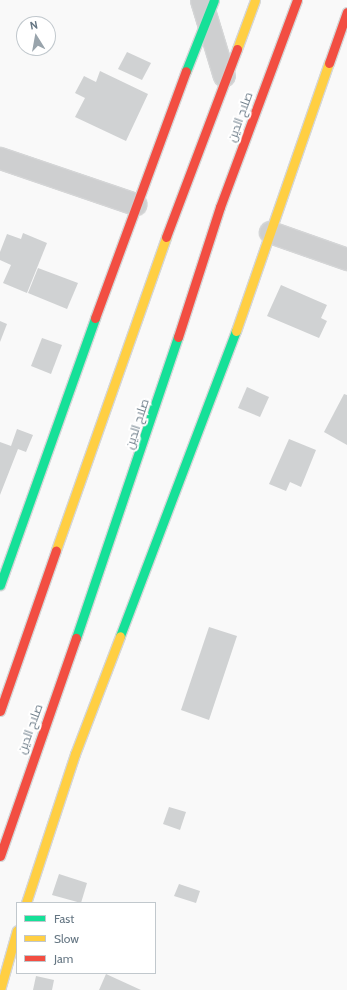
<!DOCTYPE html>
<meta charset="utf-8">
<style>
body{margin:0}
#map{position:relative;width:347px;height:990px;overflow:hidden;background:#f9f9f9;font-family:Cabin,Cairo,sans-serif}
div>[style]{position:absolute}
.building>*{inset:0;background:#d0d2d3}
.roads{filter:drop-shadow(1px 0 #d5d6d7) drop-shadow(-1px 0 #d5d6d7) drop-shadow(0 1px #d5d6d7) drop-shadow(0 -1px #d5d6d7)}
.street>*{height:21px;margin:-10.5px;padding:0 10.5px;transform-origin:10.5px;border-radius:10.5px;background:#cecfd0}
.fast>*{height:9px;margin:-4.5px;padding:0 4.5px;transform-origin:4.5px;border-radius:4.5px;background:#16e098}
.slow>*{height:9px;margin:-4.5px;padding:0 4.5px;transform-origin:4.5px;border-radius:4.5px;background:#ffcf43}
.jam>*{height:9px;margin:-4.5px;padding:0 4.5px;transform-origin:4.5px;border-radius:4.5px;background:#f24e42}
span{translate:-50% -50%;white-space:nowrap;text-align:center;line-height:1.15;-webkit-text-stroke:4px #fff;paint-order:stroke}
.street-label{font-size:12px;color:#657683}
.legend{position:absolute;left:16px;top:902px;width:140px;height:72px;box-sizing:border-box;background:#fff;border:1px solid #c1c8cd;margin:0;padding:5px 7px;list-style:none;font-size:12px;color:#657683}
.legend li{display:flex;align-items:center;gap:8px;height:20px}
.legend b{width:20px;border:1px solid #c1c8cd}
.north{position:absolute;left:16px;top:16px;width:40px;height:40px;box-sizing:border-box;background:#fff;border:1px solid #c1c8cd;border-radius:50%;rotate:349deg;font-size:11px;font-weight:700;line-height:16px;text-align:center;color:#657683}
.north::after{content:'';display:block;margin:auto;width:14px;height:18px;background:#99a4ac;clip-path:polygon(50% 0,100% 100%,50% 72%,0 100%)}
</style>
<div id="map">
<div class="building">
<div style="clip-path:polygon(127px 52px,151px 63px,142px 80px,118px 69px)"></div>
<div style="clip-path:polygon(100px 71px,148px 94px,126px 141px,75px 117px,85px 98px,75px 93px,84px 76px,96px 82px)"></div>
<div style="clip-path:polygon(23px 233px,47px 243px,27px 293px,3px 283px,11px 265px,0 260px,0 252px,7px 234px,21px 239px)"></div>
<div style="clip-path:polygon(38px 268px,78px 283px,67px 309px,28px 293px)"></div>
<div style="clip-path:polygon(281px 285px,327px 305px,321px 318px,327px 321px,319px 338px,267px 316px)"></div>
<div style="clip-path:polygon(0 321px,7px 324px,0 342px)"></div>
<div style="clip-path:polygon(42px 338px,62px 345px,51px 374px,31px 366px)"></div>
<div style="clip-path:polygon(247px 387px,269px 397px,260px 417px,238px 408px)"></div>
<div style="clip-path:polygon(344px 394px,347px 395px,347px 445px,324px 432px)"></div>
<div style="clip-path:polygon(17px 429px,33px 435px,26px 452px,18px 449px,0 495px,0 442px,11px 446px)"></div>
<div style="clip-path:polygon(289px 439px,316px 450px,301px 487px,290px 482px,286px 491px,269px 484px)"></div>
<div style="clip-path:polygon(209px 627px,237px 636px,209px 720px,181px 710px)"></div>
<div style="clip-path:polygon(169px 807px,186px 812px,180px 830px,163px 824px)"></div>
<div style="clip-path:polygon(59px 874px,87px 883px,81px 903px,52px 895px)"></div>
<div style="clip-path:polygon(179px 884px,200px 891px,196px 903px,174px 896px)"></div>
<div style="clip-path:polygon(106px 974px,141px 990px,99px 990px)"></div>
<div style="clip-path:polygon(36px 976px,54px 980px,52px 990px,33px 990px)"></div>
</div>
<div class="roads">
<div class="street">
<div style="left:201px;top:0;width:79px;rotate:73.2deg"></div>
<div style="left:0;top:158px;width:143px;rotate:18.8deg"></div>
<div style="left:270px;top:232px;width:82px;rotate:19.3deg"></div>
</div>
<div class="fast">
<div style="left:186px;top:71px;width:76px;rotate:-68.5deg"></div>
<div style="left:0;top:585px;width:283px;rotate:-70.4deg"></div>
<div style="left:120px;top:636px;width:326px;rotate:-69.2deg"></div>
<div style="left:76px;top:638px;width:318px;rotate:-71.3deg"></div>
</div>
<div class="slow">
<div style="left:237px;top:49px;width:52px;rotate:-69.8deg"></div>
<div style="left:236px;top:331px;width:284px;rotate:-70.9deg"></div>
<div style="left:56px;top:550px;width:332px;rotate:-70.6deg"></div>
<div style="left:26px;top:903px;width:157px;rotate:-71.8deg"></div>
<div style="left:75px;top:754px;width:126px;rotate:-69.1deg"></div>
<div style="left:0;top:990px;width:62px;rotate:-74.2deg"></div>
</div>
<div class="jam">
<div style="left:329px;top:63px;width:54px;rotate:-70.6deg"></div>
<div style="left:166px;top:237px;width:201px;rotate:-69.3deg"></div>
<div style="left:95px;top:318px;width:263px;rotate:-69.8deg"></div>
<div style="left:178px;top:337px;width:137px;rotate:-72.1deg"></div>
<div style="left:220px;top:207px;width:221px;rotate:-69.6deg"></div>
<div style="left:0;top:711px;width:170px;rotate:-70.8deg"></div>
<div style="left:0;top:856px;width:231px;rotate:-70.8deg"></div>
</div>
</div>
<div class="street-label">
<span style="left:240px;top:117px;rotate:-70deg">صلاح الدين</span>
<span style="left:137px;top:424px;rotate:-72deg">صلاح الدين</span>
<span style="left:30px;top:729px;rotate:-70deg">صلاح الدين</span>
</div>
<ul class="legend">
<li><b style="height:5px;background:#16e098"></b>Fast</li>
<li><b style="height:5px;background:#ffcf43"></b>Slow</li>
<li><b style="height:5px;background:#f24e42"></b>Jam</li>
</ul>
<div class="north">N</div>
</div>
